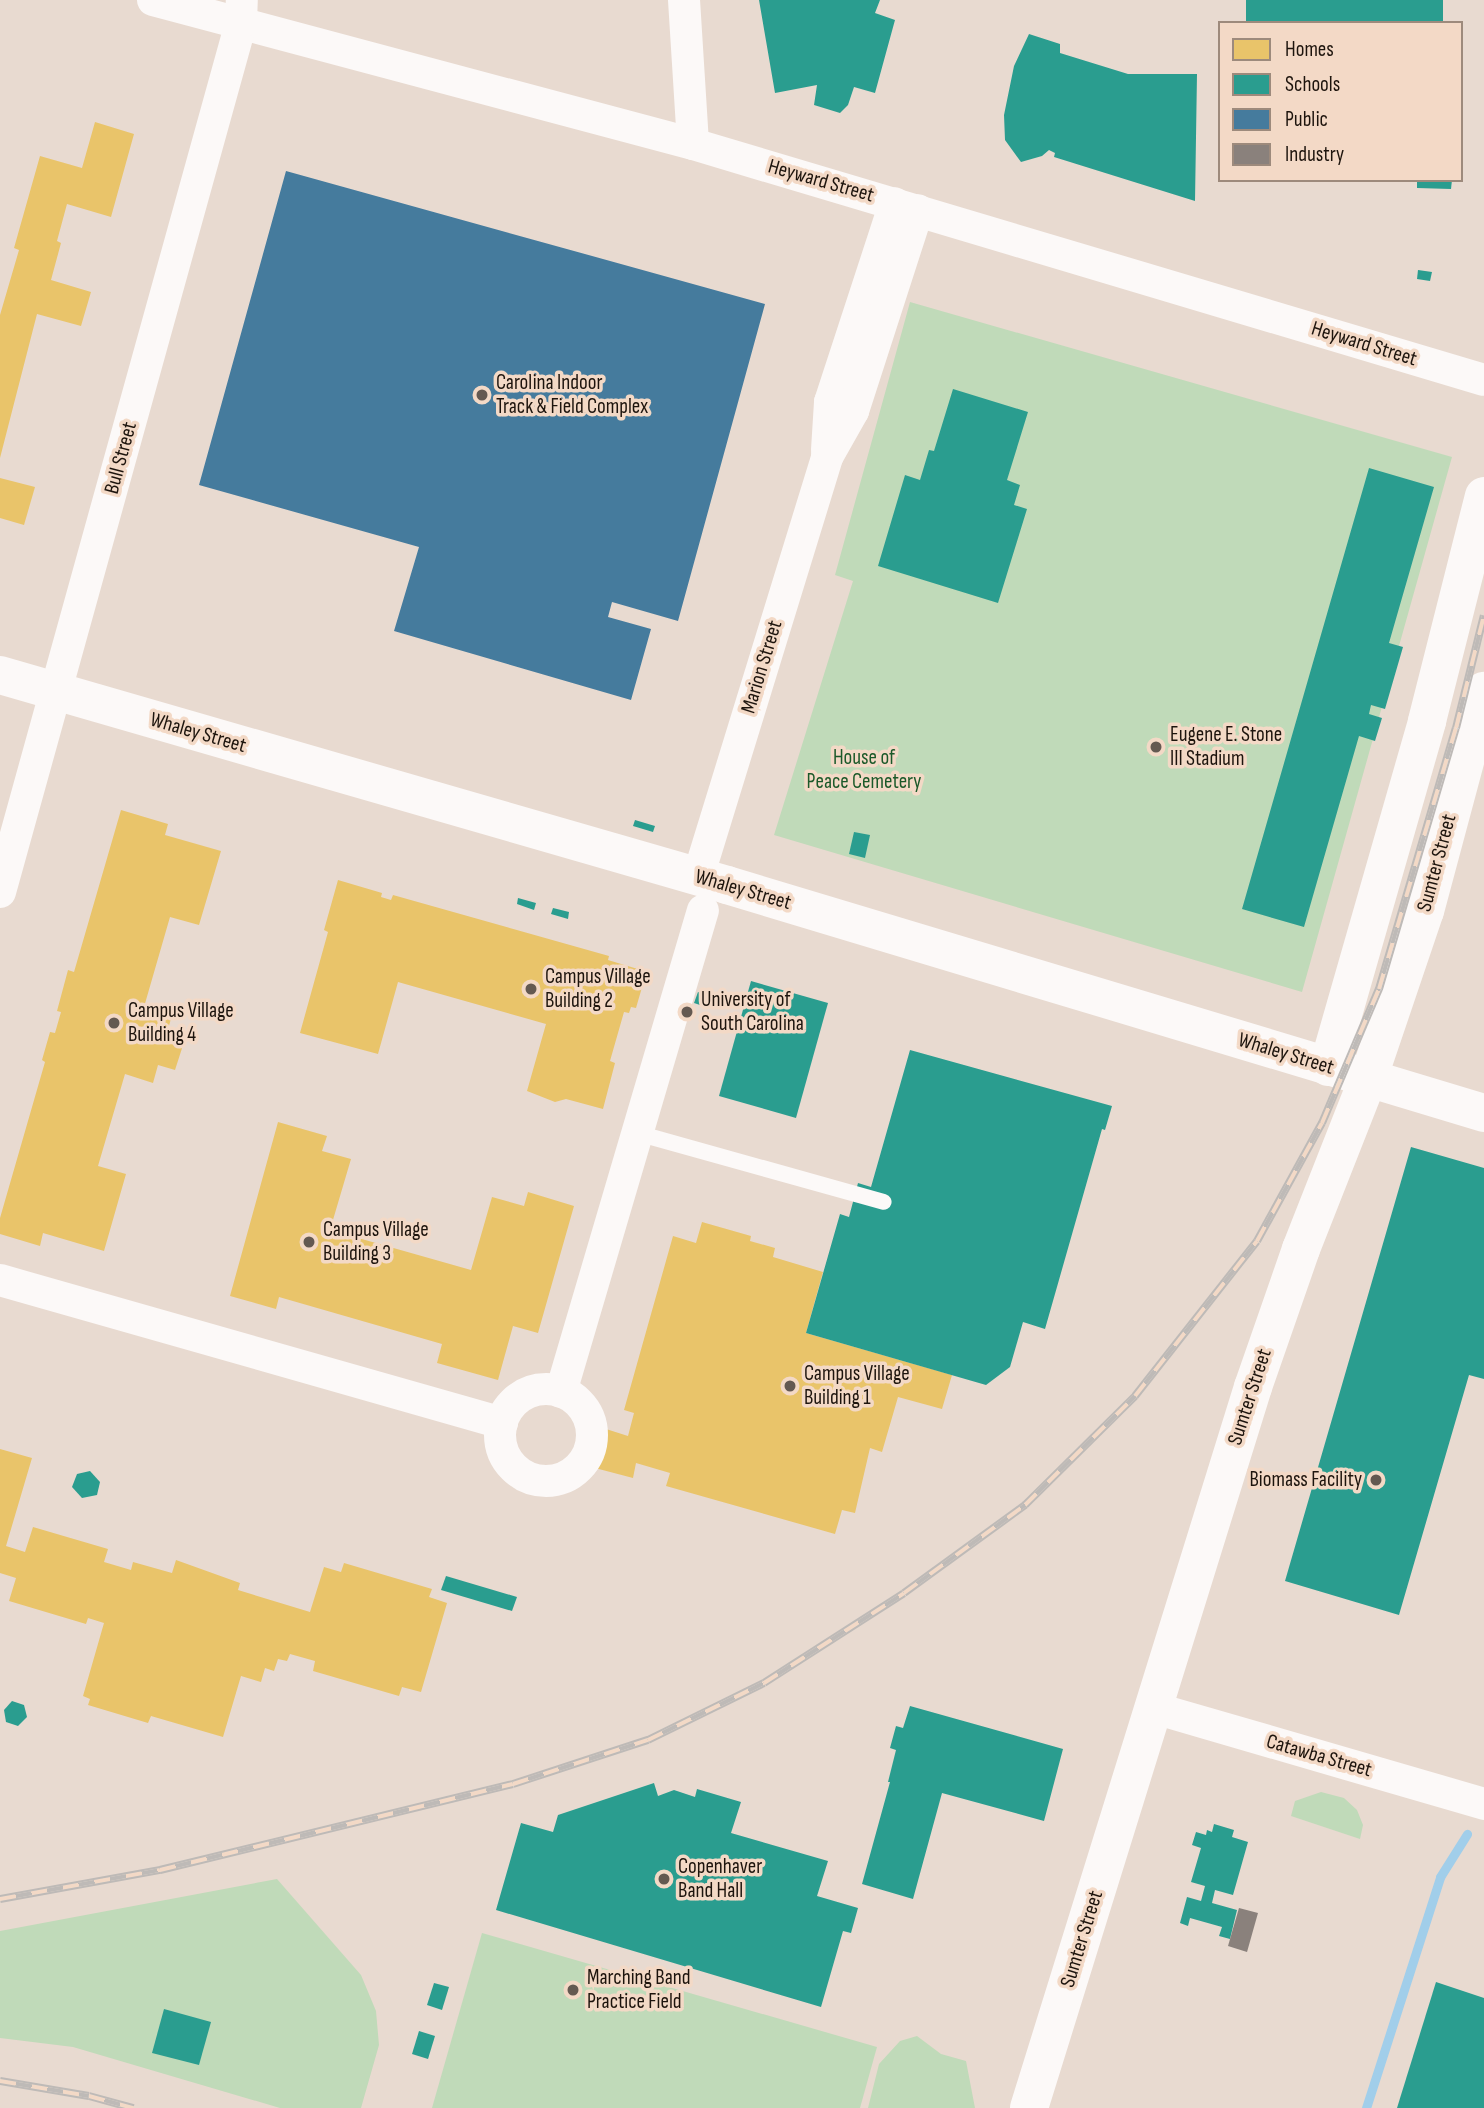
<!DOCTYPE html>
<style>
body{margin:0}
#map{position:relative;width:1484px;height:2108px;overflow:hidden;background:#e8dad0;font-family:"Sofia Sans Condensed",sans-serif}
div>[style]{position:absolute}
.green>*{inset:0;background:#c0dab9}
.homes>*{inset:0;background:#e9c46a}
.schools>*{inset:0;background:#2a9d8f}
.public>*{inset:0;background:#457b9d}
.industry>*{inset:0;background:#8a817c}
.stream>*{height:9px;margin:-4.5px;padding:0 4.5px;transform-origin:4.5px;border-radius:4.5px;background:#a1ceea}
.lane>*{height:16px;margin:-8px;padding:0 8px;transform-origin:8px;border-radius:8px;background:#fcf9f8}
.street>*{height:32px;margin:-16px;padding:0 16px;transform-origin:16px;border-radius:16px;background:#fcf9f8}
.street>.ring{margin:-16px;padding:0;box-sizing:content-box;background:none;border:32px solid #fcf9f8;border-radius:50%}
.secondary>*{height:38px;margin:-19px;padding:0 19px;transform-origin:19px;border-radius:19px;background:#fcf9f8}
.rail>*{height:8px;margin-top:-4px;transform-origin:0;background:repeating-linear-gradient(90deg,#f3d9c6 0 16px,#bebab7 0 32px);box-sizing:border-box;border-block:2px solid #bebab7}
.dots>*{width:19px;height:19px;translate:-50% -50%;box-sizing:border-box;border:4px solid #f3d9c6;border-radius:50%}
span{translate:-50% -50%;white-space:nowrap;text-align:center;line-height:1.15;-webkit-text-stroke:7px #f3d9c6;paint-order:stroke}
.street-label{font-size:21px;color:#1d140d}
.poi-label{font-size:21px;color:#1d140d}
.left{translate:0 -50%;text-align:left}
.right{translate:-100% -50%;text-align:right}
.park-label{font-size:21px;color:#1b5929}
.legend{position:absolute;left:1218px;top:21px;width:245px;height:161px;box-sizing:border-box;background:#f3d9c6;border:2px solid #9d8a7c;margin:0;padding:9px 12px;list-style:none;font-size:21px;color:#1d140d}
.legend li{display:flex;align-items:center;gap:14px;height:35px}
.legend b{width:35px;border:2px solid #9d8a7c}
</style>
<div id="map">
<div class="green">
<div style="clip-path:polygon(910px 302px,1452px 457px,1302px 992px,774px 835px,853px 581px,835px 575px)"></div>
<div style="clip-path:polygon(1321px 1792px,1344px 1798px,1357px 1810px,1363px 1825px,1360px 1839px,1291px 1816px,1295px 1801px)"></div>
<div style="clip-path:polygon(277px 1879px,361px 1975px,376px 2011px,379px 2045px,361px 2108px,280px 2108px,73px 2047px,0 2038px,0 1931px)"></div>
<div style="clip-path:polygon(482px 1933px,877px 2047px,860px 2108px,432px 2108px)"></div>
<div style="clip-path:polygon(917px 2036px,941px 2054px,966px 2061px,975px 2108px,868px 2108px,879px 2064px,900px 2041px)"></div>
</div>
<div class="homes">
<div style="clip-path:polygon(95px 122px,134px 134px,111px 217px,67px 204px,57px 241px,61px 243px,51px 280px,91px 292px,81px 326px,37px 314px,0 458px,0 315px,19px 250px,14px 248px,40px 156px,82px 168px)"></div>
<div style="clip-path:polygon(0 478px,35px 487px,24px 525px,0 518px)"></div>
<div style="clip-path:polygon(121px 810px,168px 824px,165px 835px,221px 851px,199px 925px,170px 917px,144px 1007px,172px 1015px,167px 1033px,185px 1039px,175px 1070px,158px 1065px,153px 1083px,125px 1074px,98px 1166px,126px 1174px,104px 1251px,43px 1233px,40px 1246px,0 1234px,0 1218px,45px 1062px,42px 1060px,50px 1032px,55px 1033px,61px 1012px,57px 1011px,68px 970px,74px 972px)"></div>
<div style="clip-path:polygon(338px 880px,382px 893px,381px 897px,391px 900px,393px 895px,609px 956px,608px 960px,641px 970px,639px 976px,645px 977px,636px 1008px,631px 1007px,629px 1013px,624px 1012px,610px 1061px,615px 1063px,603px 1109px,566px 1099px,555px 1102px,527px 1091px,546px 1024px,398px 982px,378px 1054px,300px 1033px,328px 932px,324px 930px)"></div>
<div style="clip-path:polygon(278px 1122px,327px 1136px,322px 1151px,351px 1159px,330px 1230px,471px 1270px,492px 1197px,524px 1206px,528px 1192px,574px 1206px,538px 1333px,513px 1326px,498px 1380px,437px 1363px,442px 1344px,279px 1297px,276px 1309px,230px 1296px)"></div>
<div style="clip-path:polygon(702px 1222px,751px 1236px,750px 1241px,775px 1248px,773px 1257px,823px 1272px,806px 1333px,952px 1375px,942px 1409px,898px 1397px,882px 1452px,870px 1448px,855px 1513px,842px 1510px,835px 1534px,666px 1486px,670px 1473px,636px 1463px,633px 1478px,595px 1468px,606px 1429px,628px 1436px,634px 1413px,624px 1410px,673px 1236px,696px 1243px)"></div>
<div style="clip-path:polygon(0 1449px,32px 1458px,6px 1546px,25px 1552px,33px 1527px,108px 1549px,104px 1562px,131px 1570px,133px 1562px,172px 1573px,176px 1560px,240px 1583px,238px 1590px,310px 1612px,324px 1567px,341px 1572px,344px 1563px,432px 1589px,429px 1597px,447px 1603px,421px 1692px,402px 1687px,399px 1696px,313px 1671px,315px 1661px,290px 1654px,287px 1661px,278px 1659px,274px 1671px,265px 1668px,261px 1682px,241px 1676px,223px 1737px,151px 1716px,148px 1723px,88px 1705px,90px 1699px,83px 1696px,104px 1623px,88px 1618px,86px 1624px,9px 1601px,16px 1578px,0 1573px)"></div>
</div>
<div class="schools">
<div style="clip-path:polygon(759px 0,880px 0,875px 13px,895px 20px,875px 93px,854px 87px,848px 105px,840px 113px,814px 105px,817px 85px,775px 93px)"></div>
<div style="clip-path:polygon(1246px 0,1443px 0,1443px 23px,1246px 23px)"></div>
<div style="clip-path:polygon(1029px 34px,1060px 44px,1060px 53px,1128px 74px,1197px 74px,1195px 201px,1054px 157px,1055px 153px,1049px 150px,1042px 156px,1021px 162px,1005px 140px,1004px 115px,1014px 66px)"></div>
<div style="clip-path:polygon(1417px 180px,1452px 180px,1451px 189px,1417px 188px)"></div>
<div style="clip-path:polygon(1418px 270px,1432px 272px,1430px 281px,1417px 279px)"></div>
<div style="clip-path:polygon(953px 389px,1028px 412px,1007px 480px,1020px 485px,1014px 505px,1027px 509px,998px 603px,878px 566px,905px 475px,920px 480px,929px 450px,934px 451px)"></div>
<div style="clip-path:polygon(1369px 468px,1434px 487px,1389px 643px,1403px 647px,1385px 709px,1371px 705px,1369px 714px,1382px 718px,1375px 741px,1359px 736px,1304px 927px,1242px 909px)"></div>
<div style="clip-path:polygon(635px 820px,655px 826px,653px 832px,633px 826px)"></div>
<div style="clip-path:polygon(854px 832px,870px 835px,865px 858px,849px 854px)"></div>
<div style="clip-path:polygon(518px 898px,536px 903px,534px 910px,517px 904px)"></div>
<div style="clip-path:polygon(553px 908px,569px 912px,568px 919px,551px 914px)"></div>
<div style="clip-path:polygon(751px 981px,828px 1003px,796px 1118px,719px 1096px)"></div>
<div style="clip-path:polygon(698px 992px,706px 994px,703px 1006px,694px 1003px)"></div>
<div style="clip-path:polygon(910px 1050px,1112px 1106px,1105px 1130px,1102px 1129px,1045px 1329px,1023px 1322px,1010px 1367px,986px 1385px,806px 1333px,840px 1214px,849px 1217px,858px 1183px,871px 1187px)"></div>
<div style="clip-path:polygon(1411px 1147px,1484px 1168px,1484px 1379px,1469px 1375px,1399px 1615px,1285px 1581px)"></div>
<div style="clip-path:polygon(90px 1471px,100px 1482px,97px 1495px,82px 1498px,72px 1487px,77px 1474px)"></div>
<div style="clip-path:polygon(446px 1576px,517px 1597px,512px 1611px,441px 1590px)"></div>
<div style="clip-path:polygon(12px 1701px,24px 1705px,27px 1717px,18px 1726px,6px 1722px,4px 1710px)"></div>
<div style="clip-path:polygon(910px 1706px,1063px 1749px,1044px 1821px,942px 1793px,913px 1899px,862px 1884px,890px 1782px,888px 1782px,896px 1750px,890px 1748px,896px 1726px,903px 1728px)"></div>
<div style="clip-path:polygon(654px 1783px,658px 1796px,674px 1790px,695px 1797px,697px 1789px,741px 1802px,731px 1833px,828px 1861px,817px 1896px,858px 1908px,851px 1933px,843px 1931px,821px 2007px,496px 1910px,521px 1823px,553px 1832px,558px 1815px)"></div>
<div style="clip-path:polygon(1214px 1824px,1234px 1830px,1232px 1837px,1248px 1842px,1233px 1895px,1215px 1890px,1212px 1903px,1237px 1910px,1230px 1939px,1219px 1936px,1222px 1927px,1190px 1918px,1188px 1926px,1180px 1923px,1187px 1897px,1201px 1901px,1205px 1886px,1191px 1882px,1201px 1848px,1192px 1845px,1196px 1832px,1206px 1835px,1207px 1830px,1212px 1832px)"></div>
<div style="clip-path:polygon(1436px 1982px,1484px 1998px,1484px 2108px,1397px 2108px)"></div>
<div style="clip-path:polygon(434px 1983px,449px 1987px,442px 2010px,427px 2005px)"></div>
<div style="clip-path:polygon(164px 2009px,211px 2022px,199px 2065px,152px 2053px)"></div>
<div style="clip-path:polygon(419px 2031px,435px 2036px,428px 2059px,412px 2054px)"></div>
</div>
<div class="public">
<div style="clip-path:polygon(286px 171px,765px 304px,678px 621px,612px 602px,608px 617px,651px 629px,631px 700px,394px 631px,419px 547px,199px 485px)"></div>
</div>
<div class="industry">
<div style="clip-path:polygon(1239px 1908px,1258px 1913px,1247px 1952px,1228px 1946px)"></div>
</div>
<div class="stream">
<div style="left:1366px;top:2108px;width:243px;rotate:-72.2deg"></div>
<div style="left:1440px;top:1877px;width:51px;rotate:-57.9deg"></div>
</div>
<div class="lane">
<div style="left:637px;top:1133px;width:256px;rotate:15.6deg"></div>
</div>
<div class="street">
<div style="left:153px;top:0;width:559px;rotate:14.93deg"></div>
<div style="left:693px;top:144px;width:825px;rotate:16.61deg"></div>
<div style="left:684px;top:0;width:144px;rotate:86.4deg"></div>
<div style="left:827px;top:450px;width:48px;rotate:-86.4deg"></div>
<div style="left:830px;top:402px;width:209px;rotate:-71.9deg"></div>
<div style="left:698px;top:877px;width:439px;rotate:-72.9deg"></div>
<div style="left:827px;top:457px;width:53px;rotate:-60.5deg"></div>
<div style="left:853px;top:411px;width:211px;rotate:-72.1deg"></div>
<div style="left:0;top:892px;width:902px;rotate:-74.5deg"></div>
<div style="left:241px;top:23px;width:23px;rotate:-88deg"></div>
<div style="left:0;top:1280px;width:522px;rotate:15.9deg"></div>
<div class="ring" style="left:500px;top:1389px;width:60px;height:60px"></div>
<div style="left:561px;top:1392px;width:502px;rotate:-73.58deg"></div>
<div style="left:1154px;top:1708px;width:344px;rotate:16.2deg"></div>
</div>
<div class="secondary">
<div style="left:0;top:675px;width:757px;rotate:16.11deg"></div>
<div style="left:727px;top:885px;width:791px;rotate:16.76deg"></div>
<div style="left:1328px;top:1067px;width:360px;rotate:-74deg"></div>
<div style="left:1427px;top:721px;width:232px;rotate:-75.8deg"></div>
<div style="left:1029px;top:2108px;width:755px;rotate:-72.74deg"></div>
<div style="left:1253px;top:1387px;width:146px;rotate:-70.8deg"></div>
<div style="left:1301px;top:1249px;width:183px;rotate:-68.5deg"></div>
<div style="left:1368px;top:1079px;width:177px;rotate:-71.3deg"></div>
<div style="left:1425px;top:911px;width:228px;rotate:-75deg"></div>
</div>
<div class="rail">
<div style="left:0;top:1899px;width:163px;rotate:-10.3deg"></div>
<div style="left:160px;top:1870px;width:363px;rotate:-13.7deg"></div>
<div style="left:513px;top:1784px;width:142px;rotate:-18.1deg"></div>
<div style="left:648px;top:1740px;width:129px;rotate:-26.2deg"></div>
<div style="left:764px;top:1683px;width:166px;rotate:-32.7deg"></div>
<div style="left:904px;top:1593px;width:150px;rotate:-36deg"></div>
<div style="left:1025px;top:1505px;width:155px;rotate:-44.7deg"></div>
<div style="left:1135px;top:1396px;width:197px;rotate:-51.8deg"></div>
<div style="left:1257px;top:1241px;width:135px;rotate:-61.2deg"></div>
<div style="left:1322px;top:1123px;width:146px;rotate:-67deg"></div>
<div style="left:1379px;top:989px;width:272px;rotate:-73.6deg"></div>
<div style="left:1456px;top:728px;width:116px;rotate:-76.1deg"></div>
<div style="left:0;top:2081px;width:90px;rotate:9.6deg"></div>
<div style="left:89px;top:2096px;width:46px;rotate:15.3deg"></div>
</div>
<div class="dots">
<div style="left:482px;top:395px;background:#645951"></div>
<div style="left:1156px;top:747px;background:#645951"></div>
<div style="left:531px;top:989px;background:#645951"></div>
<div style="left:687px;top:1012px;background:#645951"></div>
<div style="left:114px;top:1023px;background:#645951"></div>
<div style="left:309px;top:1242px;background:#645951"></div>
<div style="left:790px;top:1386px;background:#645951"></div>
<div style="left:1376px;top:1480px;background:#645951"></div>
<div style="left:664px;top:1879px;background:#645951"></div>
<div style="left:573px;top:1990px;background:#645951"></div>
</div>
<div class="street-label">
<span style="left:821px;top:181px;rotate:16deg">Heyward Street</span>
<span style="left:1364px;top:344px;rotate:17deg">Heyward Street</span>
<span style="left:121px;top:458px;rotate:-75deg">Bull Street</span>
<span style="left:762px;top:667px;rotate:-73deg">Marion Street</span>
<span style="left:198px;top:733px;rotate:16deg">Whaley Street</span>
<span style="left:1437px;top:863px;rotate:-75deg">Sumter Street</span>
<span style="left:743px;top:890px;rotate:16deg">Whaley Street</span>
<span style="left:1286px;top:1054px;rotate:17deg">Whaley Street</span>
<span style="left:1250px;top:1397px;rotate:-72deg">Sumter Street</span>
<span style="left:1319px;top:1756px;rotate:16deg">Catawba Street</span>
<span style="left:1082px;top:1939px;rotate:-73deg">Sumter Street</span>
</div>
<div class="poi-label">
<span class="left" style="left:496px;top:395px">Carolina Indoor<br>Track &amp; Field Complex</span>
<span class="left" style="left:1170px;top:747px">Eugene E. Stone<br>III Stadium</span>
<span class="left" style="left:545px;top:989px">Campus Village<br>Building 2</span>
<span class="left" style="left:701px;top:1012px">University of<br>South Carolina</span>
<span class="left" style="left:128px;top:1023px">Campus Village<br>Building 4</span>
<span class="left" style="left:323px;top:1242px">Campus Village<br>Building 3</span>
<span class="left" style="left:804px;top:1386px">Campus Village<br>Building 1</span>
<span class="right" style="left:1362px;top:1480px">Biomass Facility</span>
<span class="left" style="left:678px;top:1879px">Copenhaver<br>Band Hall</span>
<span class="left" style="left:587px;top:1990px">Marching Band<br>Practice Field</span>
</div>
<div class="park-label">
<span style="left:864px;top:770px">House of<br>Peace Cemetery</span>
</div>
<ul class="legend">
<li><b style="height:19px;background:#e9c46a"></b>Homes</li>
<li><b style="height:19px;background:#2a9d8f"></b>Schools</li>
<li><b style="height:19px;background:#457b9d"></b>Public</li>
<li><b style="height:19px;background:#8a817c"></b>Industry</li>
</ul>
</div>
